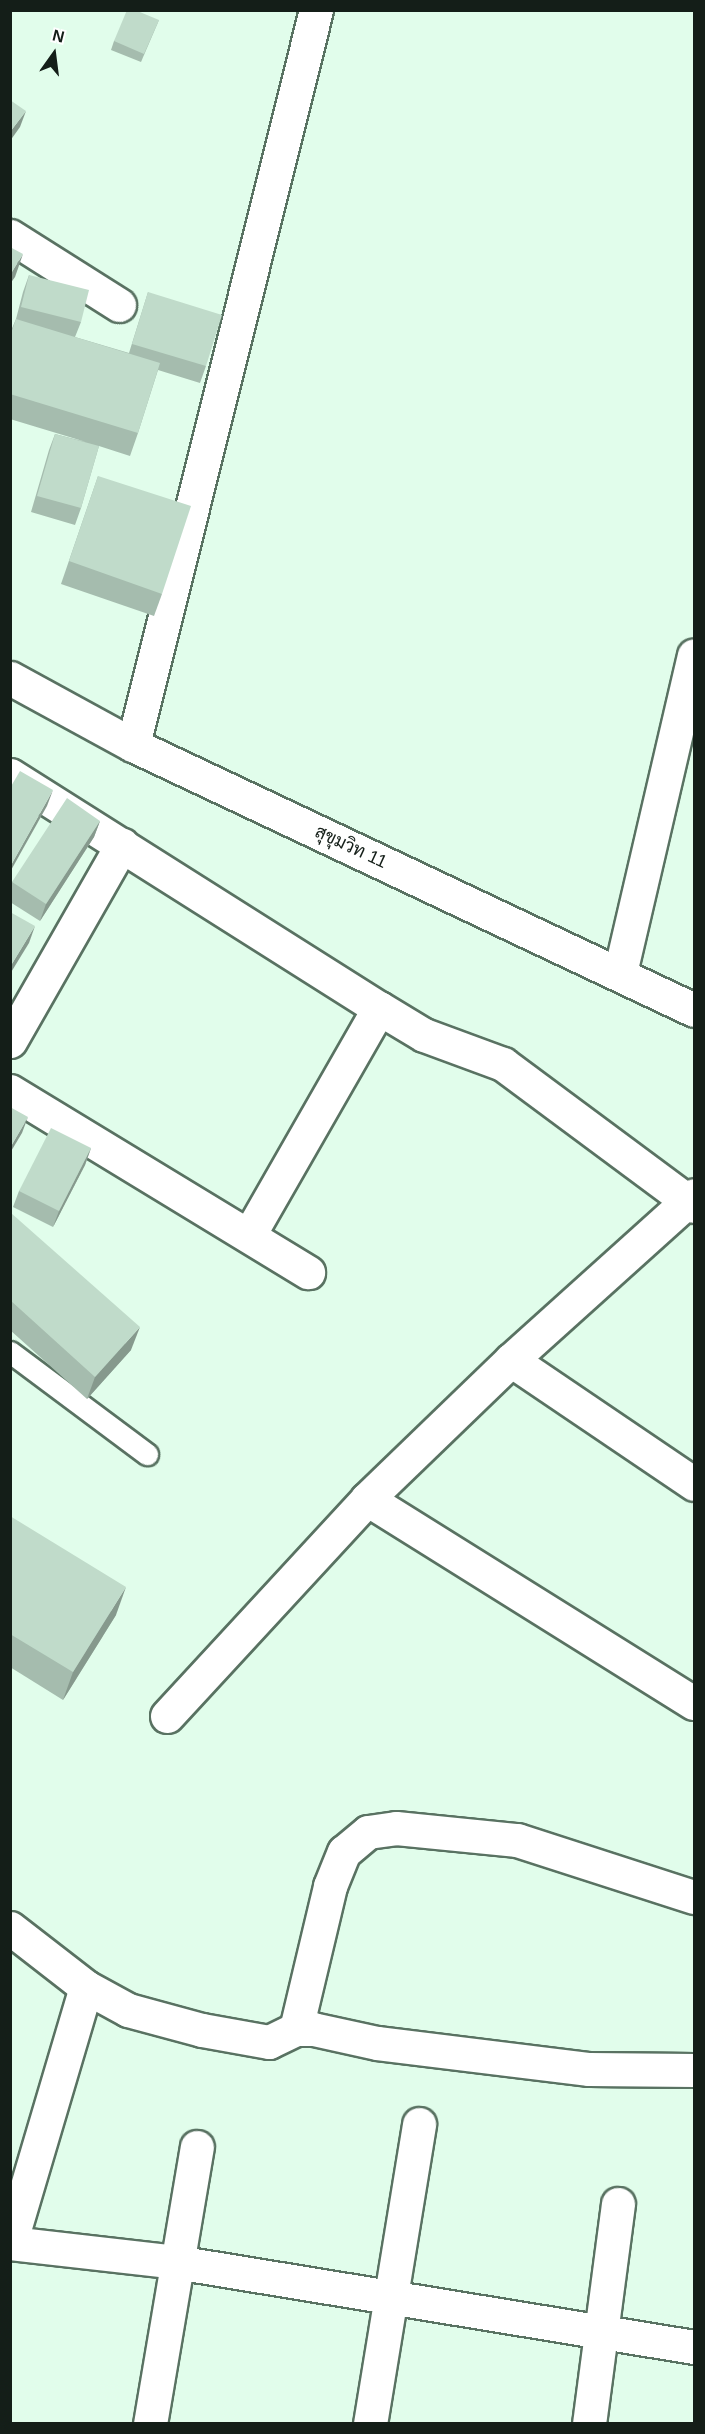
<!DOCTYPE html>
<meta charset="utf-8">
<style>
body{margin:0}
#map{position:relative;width:705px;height:2434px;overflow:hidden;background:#e1fdeb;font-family:Arial,Sarabun,sans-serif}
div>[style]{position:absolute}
.roads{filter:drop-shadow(2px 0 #597262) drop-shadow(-2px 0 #597262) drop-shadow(0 2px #597262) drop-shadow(0 -2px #597262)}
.lane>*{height:21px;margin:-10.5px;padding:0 10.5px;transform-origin:10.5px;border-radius:10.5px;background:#fff}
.street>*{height:33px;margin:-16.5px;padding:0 16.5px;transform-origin:16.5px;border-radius:16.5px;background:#fff}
.wall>*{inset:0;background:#a5bcae}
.shaded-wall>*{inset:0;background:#86998d}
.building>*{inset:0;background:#c0dbca}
span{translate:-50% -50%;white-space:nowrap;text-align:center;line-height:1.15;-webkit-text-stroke:5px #fff;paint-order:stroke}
.street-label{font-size:18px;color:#141e18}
.frame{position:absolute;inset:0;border:12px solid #141e18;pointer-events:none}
.north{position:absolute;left:24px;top:24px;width:60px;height:60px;-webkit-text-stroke:4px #fff;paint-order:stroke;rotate:14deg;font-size:16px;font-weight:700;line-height:24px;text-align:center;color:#141e18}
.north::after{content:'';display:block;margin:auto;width:21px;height:27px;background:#141e18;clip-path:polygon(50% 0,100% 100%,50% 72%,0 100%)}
</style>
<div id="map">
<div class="roads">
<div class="lane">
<div style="left:10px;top:1352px;width:171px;rotate:36.7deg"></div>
</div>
<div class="street">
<div style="left:10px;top:236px;width:129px;rotate:32.3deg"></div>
<div style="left:10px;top:678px;width:140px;rotate:28.6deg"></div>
<div style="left:133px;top:745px;width:620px;rotate:25.28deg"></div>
<div style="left:133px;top:745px;width:757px;rotate:-76.02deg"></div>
<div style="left:10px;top:775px;width:436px;rotate:32.3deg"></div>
<div style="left:379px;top:1008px;width:262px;rotate:119.8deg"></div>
<div style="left:620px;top:973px;width:326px;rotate:-76.9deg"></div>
<div style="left:379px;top:1008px;width:52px;rotate:31deg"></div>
<div style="left:424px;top:1035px;width:84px;rotate:20.2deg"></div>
<div style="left:503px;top:1064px;width:238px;rotate:36.6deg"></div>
<div style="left:10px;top:1041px;width:226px;rotate:-60.3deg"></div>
<div style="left:10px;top:1091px;width:349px;rotate:31.3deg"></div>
<div style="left:511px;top:1360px;width:221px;rotate:34.1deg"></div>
<div style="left:367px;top:1499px;width:385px;rotate:32deg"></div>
<div style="left:167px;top:1716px;width:295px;rotate:-47.3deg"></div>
<div style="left:367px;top:1499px;width:200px;rotate:-44deg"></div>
<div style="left:511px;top:1360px;width:246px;rotate:-42deg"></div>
<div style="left:10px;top:1928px;width:96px;rotate:37.8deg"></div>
<div style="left:86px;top:1987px;width:267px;rotate:106.5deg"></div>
<div style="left:86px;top:1987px;width:48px;rotate:28.7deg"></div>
<div style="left:128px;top:2010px;width:77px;rotate:15.1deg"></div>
<div style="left:202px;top:2030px;width:68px;rotate:10.2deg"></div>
<div style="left:269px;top:2042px;width:30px;rotate:-26deg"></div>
<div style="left:296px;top:2029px;width:17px"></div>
<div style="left:313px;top:2029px;width:66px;rotate:12.3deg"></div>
<div style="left:377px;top:2043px;width:214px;rotate:7deg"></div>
<div style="left:589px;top:2069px;width:105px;rotate:0.5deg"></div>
<div style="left:296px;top:2029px;width:147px;rotate:-76.6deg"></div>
<div style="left:330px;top:1886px;width:37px;rotate:-68deg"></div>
<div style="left:344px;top:1852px;width:31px;rotate:-40deg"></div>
<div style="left:368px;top:1832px;width:28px;rotate:-8deg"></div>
<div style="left:396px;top:1828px;width:122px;rotate:5.7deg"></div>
<div style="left:517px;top:1840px;width:186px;rotate:17.9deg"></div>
<div style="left:10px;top:2243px;width:167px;rotate:6.5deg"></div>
<div style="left:176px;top:2262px;width:525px;rotate:9.32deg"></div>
<div style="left:150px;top:2424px;width:281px;rotate:-80.4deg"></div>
<div style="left:370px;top:2424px;width:304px;rotate:-80.7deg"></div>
<div style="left:589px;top:2424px;width:222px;rotate:-82.5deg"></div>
</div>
</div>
<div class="wall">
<div style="clip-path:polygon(159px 20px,141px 62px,111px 50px,114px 41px)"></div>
<div style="clip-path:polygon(29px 275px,81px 322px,75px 337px,129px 353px,148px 292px,206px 366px,200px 383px,158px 370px,138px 433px,130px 456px,99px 446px,81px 508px,75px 525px,31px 512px,49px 450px,55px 434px,86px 442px,10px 419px,10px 333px,16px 319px,23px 292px)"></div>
<div style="clip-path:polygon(98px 476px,162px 594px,154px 616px,61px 584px)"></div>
<div style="clip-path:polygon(100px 821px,94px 837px,40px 921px,10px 902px,10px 886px,12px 882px)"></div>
<div style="clip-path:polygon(91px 1148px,85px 1165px,53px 1227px,13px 1207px,19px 1191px)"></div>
<div style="clip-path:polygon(10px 1214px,131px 1350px,87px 1399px,10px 1330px)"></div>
<div style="clip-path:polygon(10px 1516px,116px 1615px,63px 1700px,10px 1667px)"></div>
</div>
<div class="shaded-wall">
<div style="clip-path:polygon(26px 111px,20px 127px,10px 141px,10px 132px)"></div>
<div style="clip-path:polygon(23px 254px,15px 277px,10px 284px,10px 275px)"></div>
<div style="clip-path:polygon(53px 790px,47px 806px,10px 872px,10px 867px)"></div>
<div style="clip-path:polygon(100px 821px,94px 837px,40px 921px,46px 904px)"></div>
<div style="clip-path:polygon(35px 926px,29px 943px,10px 974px,10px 967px)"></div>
<div style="clip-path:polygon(28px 1117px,22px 1133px,10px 1153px,10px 1148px)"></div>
<div style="clip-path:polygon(91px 1148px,85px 1165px,53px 1227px,59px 1211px)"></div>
<div style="clip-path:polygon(140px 1327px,131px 1350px,87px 1399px,95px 1377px)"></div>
<div style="clip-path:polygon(126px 1587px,116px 1615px,63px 1700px,73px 1672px)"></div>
</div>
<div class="building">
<div style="clip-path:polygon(127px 10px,135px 10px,159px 20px,144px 54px,114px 41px)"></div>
<div style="clip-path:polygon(10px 100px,26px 111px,10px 132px)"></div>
<div style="clip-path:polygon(10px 247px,23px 254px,10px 275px)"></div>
<div style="clip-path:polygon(29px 275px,89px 290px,81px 322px,21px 307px)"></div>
<div style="clip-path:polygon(148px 292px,222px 315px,206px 366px,132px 344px)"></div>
<div style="clip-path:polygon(16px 319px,160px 363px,138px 433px,10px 394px,10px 336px)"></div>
<div style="clip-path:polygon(55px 434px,99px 446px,81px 508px,37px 496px)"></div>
<div style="clip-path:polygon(98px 476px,191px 506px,162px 594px,69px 561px)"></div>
<div style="clip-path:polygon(20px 771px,53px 790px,10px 867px,10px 788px)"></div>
<div style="clip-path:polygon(67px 798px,100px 821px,46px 904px,12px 882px)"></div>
<div style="clip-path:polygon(10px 912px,35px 926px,10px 967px)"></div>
<div style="clip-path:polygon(10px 1107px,28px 1117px,10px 1148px)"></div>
<div style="clip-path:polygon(51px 1128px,91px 1148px,59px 1211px,19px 1191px)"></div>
<div style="clip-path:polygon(11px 1213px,140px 1327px,95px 1377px,10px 1300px)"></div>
<div style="clip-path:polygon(10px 1516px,126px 1587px,73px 1672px,10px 1634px)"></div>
</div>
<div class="street-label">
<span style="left:351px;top:847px;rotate:25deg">สุขุมวิท 11</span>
</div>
<div class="frame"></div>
<div class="north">N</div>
</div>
